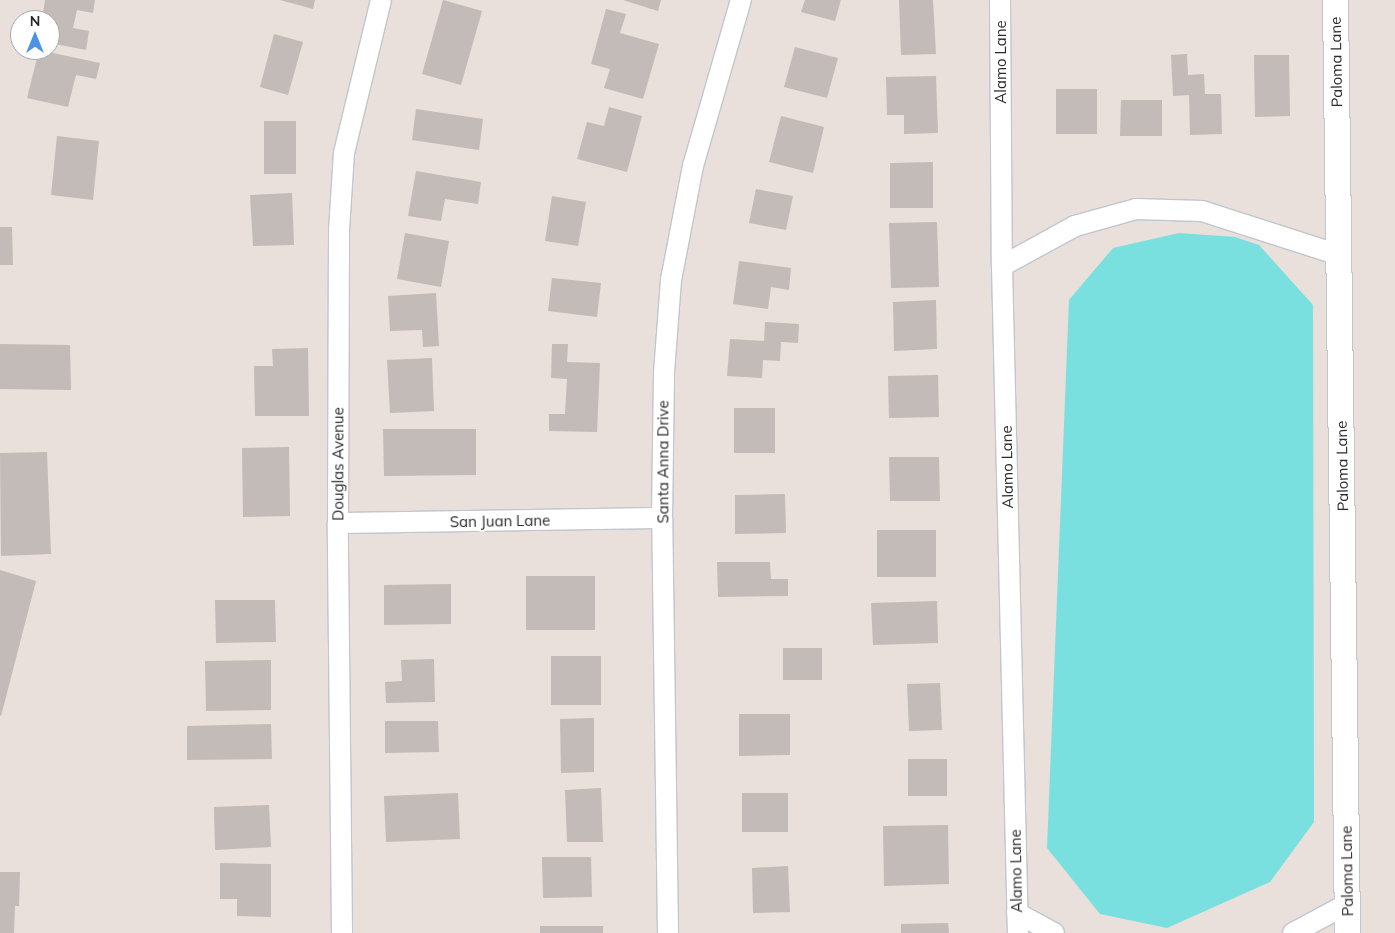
<!DOCTYPE html>
<style>
body{margin:0}
#map{position:relative;width:1395px;height:933px;overflow:hidden;background:#e9dfdb;font-family:Mulish,sans-serif}
div>[style]{position:absolute}
.water>*{inset:0;background:#79e0df}
.building>*{inset:0;background:#c2bbb7}
.roads{filter:drop-shadow(1px 0 #c0c6ce) drop-shadow(-1px 0 #c0c6ce) drop-shadow(0 1px #c0c6ce) drop-shadow(0 -1px #c0c6ce)}
.minor>*{height:20px;margin:-10px;padding:0 10px;transform-origin:10px;border-radius:10px;background:#fff}
.tertiary>*{height:25px;margin:-12.5px;padding:0 12.5px;transform-origin:12.5px;border-radius:12.5px;background:#fff}
span{translate:-50% -50%;white-space:nowrap;text-align:center;line-height:1.15;-webkit-text-stroke:4px #fff;paint-order:stroke}
.street-label{font-size:15px;color:#282828}
.north{position:absolute;left:10px;top:10px;width:50px;height:50px;box-sizing:border-box;background:#fff;border:1px solid #a9a9a9;border-radius:50%;rotate:0deg;font-size:14px;font-weight:700;line-height:20px;text-align:center;color:#282828}
.north::after{content:'';display:block;margin:auto;width:18px;height:22px;background:#4d93e5;clip-path:polygon(50% 0,100% 100%,50% 72%,0 100%)}
</style>
<div id="map">
<div class="water">
<div style="clip-path:polygon(1179px 233px,1235px 237px,1259px 245px,1313px 305px,1314px 822px,1270px 882px,1167px 928px,1100px 914px,1047px 848px,1069px 300px,1113px 248px)"></div>
</div>
<div class="building">
<div style="clip-path:polygon(45px 0,95px 0,93px 13px,77px 10px,73px 28px,89px 31px,86px 50px,50px 43px,50px 20px,42px 20px)"></div>
<div style="clip-path:polygon(280px 0,315px 0,313px 9px)"></div>
<div style="clip-path:polygon(443px 0,482px 11px,461px 85px,422px 74px)"></div>
<div style="clip-path:polygon(623px 0,661px 0,658px 11px)"></div>
<div style="clip-path:polygon(805px 0,841px 0,835px 21px,801px 12px)"></div>
<div style="clip-path:polygon(899px 0,933px 0,936px 54px,901px 55px)"></div>
<div style="clip-path:polygon(606px 9px,626px 14px,620px 33px,659px 44px,643px 99px,604px 88px,610px 69px,591px 64px)"></div>
<div style="clip-path:polygon(274px 34px,303px 42px,288px 95px,260px 87px)"></div>
<div style="clip-path:polygon(795px 47px,838px 58px,827px 98px,784px 87px)"></div>
<div style="clip-path:polygon(39px 50px,100px 63px,96px 79px,76px 75px,68px 107px,27px 98px)"></div>
<div style="clip-path:polygon(1187px 54px,1188px 75px,1204px 74px,1205px 94px,1221px 94px,1222px 134px,1190px 135px,1189px 95px,1173px 96px,1171px 55px)"></div>
<div style="clip-path:polygon(1254px 55px,1289px 55px,1290px 116px,1255px 117px)"></div>
<div style="clip-path:polygon(936px 76px,938px 133px,904px 134px,904px 115px,887px 115px,886px 77px)"></div>
<div style="clip-path:polygon(1056px 89px,1097px 89px,1097px 134px,1056px 134px)"></div>
<div style="clip-path:polygon(1121px 100px,1162px 100px,1162px 136px,1120px 136px)"></div>
<div style="clip-path:polygon(609px 107px,642px 116px,627px 172px,577px 159px,587px 122px,604px 126px)"></div>
<div style="clip-path:polygon(416px 109px,483px 119px,479px 150px,412px 140px)"></div>
<div style="clip-path:polygon(781px 116px,824px 127px,813px 173px,769px 162px)"></div>
<div style="clip-path:polygon(264px 121px,296px 121px,296px 174px,264px 174px)"></div>
<div style="clip-path:polygon(57px 136px,99px 141px,93px 200px,51px 195px)"></div>
<div style="clip-path:polygon(933px 162px,933px 208px,890px 208px,890px 163px)"></div>
<div style="clip-path:polygon(416px 171px,481px 182px,478px 204px,445px 199px,441px 221px,408px 216px)"></div>
<div style="clip-path:polygon(756px 189px,793px 196px,786px 230px,749px 223px)"></div>
<div style="clip-path:polygon(292px 193px,294px 245px,253px 246px,250px 195px)"></div>
<div style="clip-path:polygon(552px 196px,586px 202px,578px 246px,545px 241px)"></div>
<div style="clip-path:polygon(937px 222px,939px 287px,891px 288px,889px 223px)"></div>
<div style="clip-path:polygon(0 227px,12px 227px,13px 265px,0 265px)"></div>
<div style="clip-path:polygon(405px 233px,449px 241px,441px 287px,397px 279px)"></div>
<div style="clip-path:polygon(739px 261px,791px 268px,789px 290px,771px 287px,768px 309px,733px 304px)"></div>
<div style="clip-path:polygon(552px 278px,601px 283px,597px 317px,548px 311px)"></div>
<div style="clip-path:polygon(436px 293px,439px 346px,423px 347px,422px 330px,390px 331px,388px 296px)"></div>
<div style="clip-path:polygon(936px 300px,937px 349px,894px 351px,893px 302px)"></div>
<div style="clip-path:polygon(765px 322px,799px 324px,798px 343px,781px 342px,780px 361px,763px 360px,762px 378px,727px 376px,730px 339px,764px 341px)"></div>
<div style="clip-path:polygon(0 344px,70px 345px,71px 390px,0 389px)"></div>
<div style="clip-path:polygon(552px 344px,568px 344px,567px 362px,600px 363px,597px 432px,549px 431px,549px 414px,565px 414px,567px 379px,551px 378px)"></div>
<div style="clip-path:polygon(308px 348px,309px 416px,255px 416px,254px 366px,273px 366px,272px 349px)"></div>
<div style="clip-path:polygon(432px 358px,434px 411px,390px 413px,387px 360px)"></div>
<div style="clip-path:polygon(938px 375px,939px 417px,889px 418px,888px 376px)"></div>
<div style="clip-path:polygon(734px 408px,775px 408px,775px 453px,734px 453px)"></div>
<div style="clip-path:polygon(383px 429px,476px 429px,476px 475px,384px 476px)"></div>
<div style="clip-path:polygon(289px 447px,290px 516px,243px 517px,242px 448px)"></div>
<div style="clip-path:polygon(47px 452px,51px 554px,1px 556px,0 453px)"></div>
<div style="clip-path:polygon(889px 457px,939px 457px,940px 501px,890px 501px)"></div>
<div style="clip-path:polygon(785px 494px,786px 533px,735px 534px,735px 495px)"></div>
<div style="clip-path:polygon(877px 530px,936px 530px,936px 577px,877px 577px)"></div>
<div style="clip-path:polygon(717px 562px,770px 562px,771px 579px,788px 579px,788px 596px,718px 597px)"></div>
<div style="clip-path:polygon(0 570px,36px 581px,1px 716px,0 715px)"></div>
<div style="clip-path:polygon(526px 576px,595px 576px,595px 630px,526px 630px)"></div>
<div style="clip-path:polygon(451px 584px,451px 624px,384px 625px,384px 585px)"></div>
<div style="clip-path:polygon(215px 600px,275px 600px,276px 642px,216px 643px)"></div>
<div style="clip-path:polygon(937px 601px,938px 643px,873px 645px,871px 603px)"></div>
<div style="clip-path:polygon(783px 648px,822px 648px,822px 680px,783px 680px)"></div>
<div style="clip-path:polygon(551px 656px,601px 656px,601px 705px,551px 705px)"></div>
<div style="clip-path:polygon(434px 659px,435px 702px,386px 703px,385px 682px,402px 681px,401px 660px)"></div>
<div style="clip-path:polygon(271px 660px,271px 710px,206px 711px,205px 661px)"></div>
<div style="clip-path:polygon(940px 683px,942px 730px,909px 731px,907px 684px)"></div>
<div style="clip-path:polygon(739px 714px,790px 714px,790px 755px,739px 756px)"></div>
<div style="clip-path:polygon(594px 718px,594px 772px,561px 773px,560px 719px)"></div>
<div style="clip-path:polygon(385px 721px,438px 721px,439px 752px,385px 753px)"></div>
<div style="clip-path:polygon(271px 724px,272px 759px,187px 760px,187px 726px)"></div>
<div style="clip-path:polygon(908px 759px,947px 759px,947px 796px,908px 796px)"></div>
<div style="clip-path:polygon(601px 788px,603px 842px,567px 842px,565px 790px)"></div>
<div style="clip-path:polygon(458px 793px,460px 839px,386px 842px,384px 796px)"></div>
<div style="clip-path:polygon(742px 793px,788px 793px,788px 832px,742px 832px)"></div>
<div style="clip-path:polygon(269px 805px,271px 847px,215px 850px,214px 807px)"></div>
<div style="clip-path:polygon(948px 825px,949px 884px,884px 886px,883px 826px)"></div>
<div style="clip-path:polygon(542px 857px,591px 857px,592px 897px,543px 898px)"></div>
<div style="clip-path:polygon(220px 863px,271px 864px,271px 917px,237px 916px,237px 899px,220px 899px)"></div>
<div style="clip-path:polygon(788px 866px,790px 912px,753px 913px,752px 868px)"></div>
<div style="clip-path:polygon(0 872px,20px 872px,19px 906px,15px 906px,14px 933px,0 933px)"></div>
<div style="clip-path:polygon(948px 923px,949px 933px,901px 933px,901px 924px)"></div>
<div style="clip-path:polygon(540px 926px,603px 926px,603px 933px,540px 933px)"></div>
</div>
<div class="roads">
<div class="minor">
<div style="left:1000px;top:0;width:266px;rotate:89.6deg"></div>
<div style="left:1002px;top:266px;width:667px;rotate:88.63deg"></div>
<div style="left:1002px;top:266px;width:83px;rotate:-28.7deg"></div>
<div style="left:1075px;top:226px;width:63px;rotate:-15.6deg"></div>
<div style="left:1136px;top:209px;width:66px;rotate:1.7deg"></div>
<div style="left:1202px;top:211px;width:144px;rotate:17.8deg"></div>
<div style="left:338px;top:523px;width:324px;rotate:-0.9deg"></div>
<div style="left:1017px;top:913px;width:42px;rotate:28.4deg"></div>
<div style="left:342px;top:933px;width:410px;rotate:-90.6deg"></div>
<div style="left:338px;top:523px;width:293px;rotate:-89.8deg"></div>
<div style="left:339px;top:230px;width:77px;rotate:-86.3deg"></div>
<div style="left:344px;top:153px;width:157px;rotate:-76.4deg"></div>
<div style="left:668px;top:933px;width:415px;rotate:-90.8deg"></div>
<div style="left:662px;top:518px;width:145px;rotate:-89.2deg"></div>
<div style="left:664px;top:373px;width:93px;rotate:-85.7deg"></div>
<div style="left:671px;top:280px;width:116px;rotate:-79.1deg"></div>
<div style="left:693px;top:166px;width:173px;rotate:-73.9deg"></div>
<div style="left:1293px;top:933px;width:61px;rotate:-28.2deg"></div>
</div>
<div class="tertiary">
<div style="left:1335px;top:0;width:933px;rotate:89.26deg"></div>
</div>
</div>
<div class="street-label">
<span style="left:1001px;top:62px;rotate:-90deg">Alamo Lane</span>
<span style="left:1336px;top:62px;rotate:-91deg">Paloma Lane</span>
<span style="left:663px;top:462px;rotate:-90deg">Santa Anna Drive</span>
<span style="left:338px;top:464px;rotate:-90deg">Douglas Avenue</span>
<span style="left:1342px;top:466px;rotate:-91deg">Paloma Lane</span>
<span style="left:1007px;top:467px;rotate:-91deg">Alamo Lane</span>
<span style="left:500px;top:521px;rotate:-1deg">San Juan Lane</span>
<span style="left:1016px;top:871px;rotate:-91deg">Alamo Lane</span>
<span style="left:1347px;top:871px;rotate:-91deg">Paloma Lane</span>
</div>
<div class="north">N</div>
</div>
